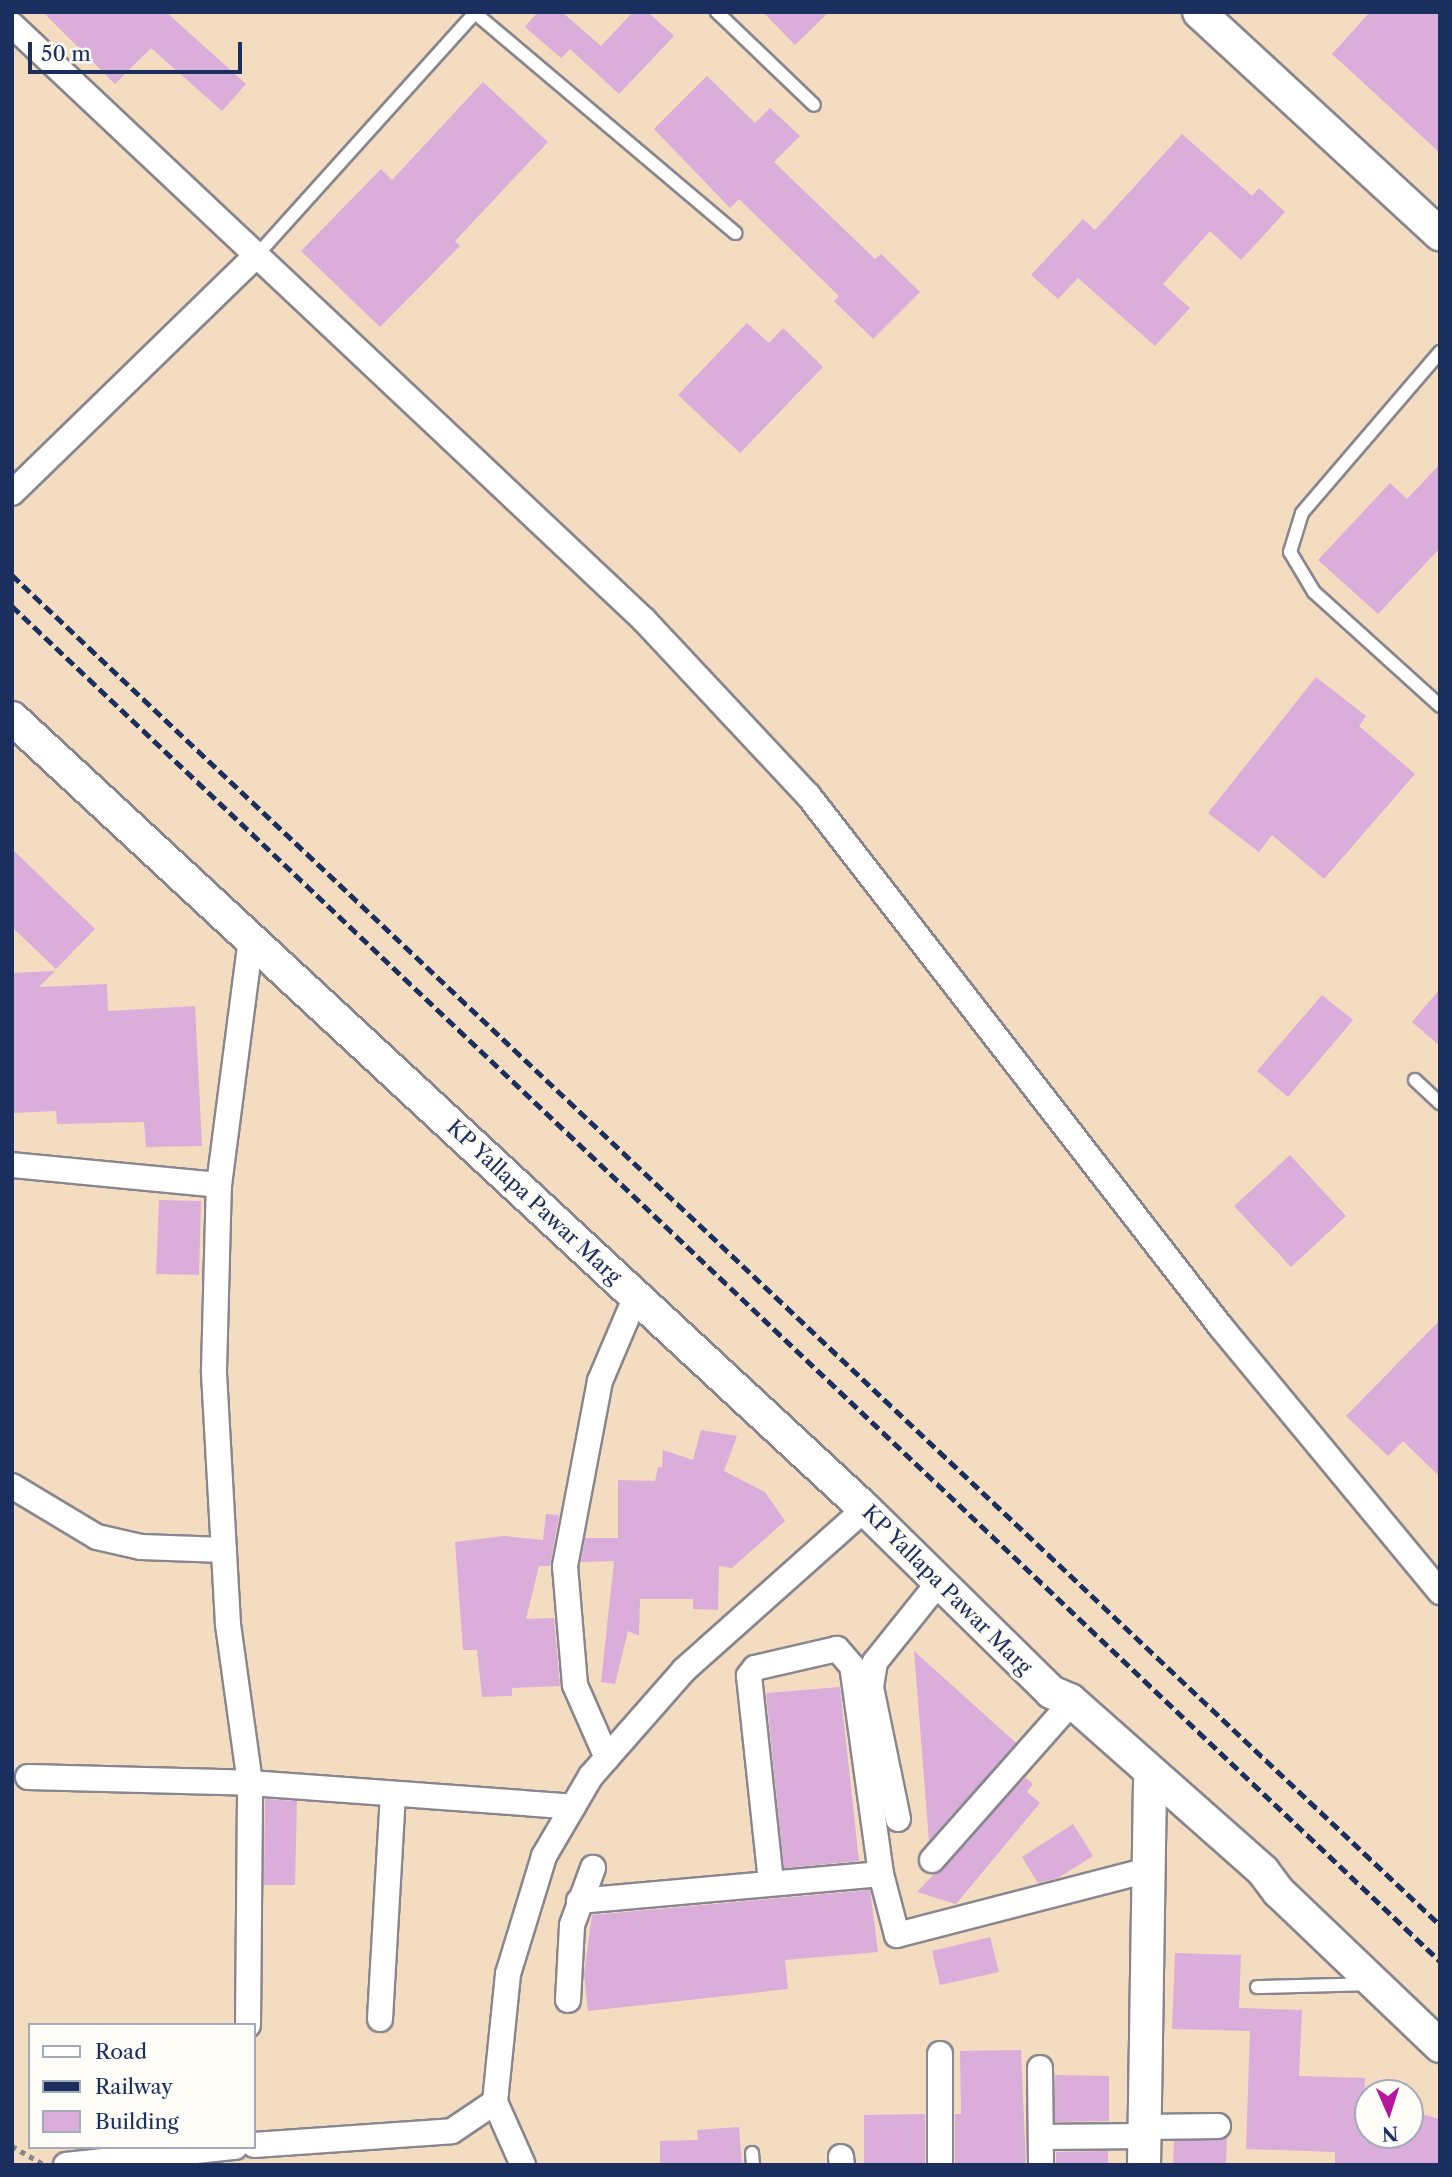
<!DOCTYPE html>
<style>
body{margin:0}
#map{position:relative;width:1452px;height:2177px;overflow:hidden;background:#f4dcc0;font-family:"Libre Caslon Text",serif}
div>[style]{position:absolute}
.building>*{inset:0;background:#daadda}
.path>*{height:4.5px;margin-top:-2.25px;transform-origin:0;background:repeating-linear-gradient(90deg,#88868f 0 5px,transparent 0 10px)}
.roads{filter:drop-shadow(2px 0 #88868f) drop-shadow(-2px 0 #88868f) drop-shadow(0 2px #88868f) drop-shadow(0 -2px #88868f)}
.service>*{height:12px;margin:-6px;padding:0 6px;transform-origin:6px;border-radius:6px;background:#fff}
.minor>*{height:24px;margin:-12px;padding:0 12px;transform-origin:12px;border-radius:12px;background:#fff}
.tertiary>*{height:32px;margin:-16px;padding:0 16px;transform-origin:16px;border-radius:16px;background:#fff}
.rail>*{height:5px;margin-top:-2.5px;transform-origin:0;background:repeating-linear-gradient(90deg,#1b2f5e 0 10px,transparent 0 15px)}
span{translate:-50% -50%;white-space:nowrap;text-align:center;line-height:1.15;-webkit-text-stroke:7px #fdfcf7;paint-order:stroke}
.street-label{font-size:21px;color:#1b2f5e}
.frame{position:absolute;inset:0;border:14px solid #1b2f5e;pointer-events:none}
.legend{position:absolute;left:28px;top:2023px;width:228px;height:126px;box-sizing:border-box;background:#fdfcf7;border:2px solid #a3aaba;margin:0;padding:9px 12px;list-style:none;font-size:21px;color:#1b2f5e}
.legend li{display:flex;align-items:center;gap:14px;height:35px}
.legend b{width:35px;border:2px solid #a3aaba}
.north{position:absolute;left:1354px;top:2079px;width:70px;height:70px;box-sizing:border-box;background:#fdfcf7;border:2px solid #a3aaba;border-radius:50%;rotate:177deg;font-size:19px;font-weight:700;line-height:28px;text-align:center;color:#1b2f5e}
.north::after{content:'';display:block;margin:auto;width:24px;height:32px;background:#b5179e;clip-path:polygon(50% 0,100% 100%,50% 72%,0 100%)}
.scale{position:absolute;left:28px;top:42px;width:214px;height:32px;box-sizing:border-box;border:4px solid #1b2f5e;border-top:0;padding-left:9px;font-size:21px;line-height:24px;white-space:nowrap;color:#1b2f5e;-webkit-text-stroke:5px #fdfcf7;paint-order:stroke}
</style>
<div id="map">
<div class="building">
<div style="clip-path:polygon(43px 12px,166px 12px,246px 84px,222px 111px,151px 48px,115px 84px)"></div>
<div style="clip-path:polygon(538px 12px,562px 12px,601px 46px,633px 12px,648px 12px,674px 36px,619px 94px,570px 49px,561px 58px,525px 27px)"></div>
<div style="clip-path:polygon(763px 12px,829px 12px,795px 45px)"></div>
<div style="clip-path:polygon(1370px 12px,1440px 12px,1440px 153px,1332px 54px)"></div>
<div style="clip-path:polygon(707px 76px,755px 123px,770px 108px,800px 136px,774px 162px,875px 259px,881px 254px,920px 292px,873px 339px,834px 301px,839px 296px,739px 199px,730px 208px,654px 129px)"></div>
<div style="clip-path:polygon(483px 82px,548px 142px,455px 241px,460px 246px,380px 327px,301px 251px,381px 169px,392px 180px)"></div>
<div style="clip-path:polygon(1182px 134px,1252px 196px,1259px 188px,1285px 212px,1241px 260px,1210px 231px,1163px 284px,1190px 308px,1155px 346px,1078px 278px,1058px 299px,1031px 275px,1083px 219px,1095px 230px)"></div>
<div style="clip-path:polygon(747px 323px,769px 343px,783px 328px,823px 367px,740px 453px,678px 395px)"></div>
<div style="clip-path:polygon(1440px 464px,1440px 548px,1378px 614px,1318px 560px,1390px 483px,1407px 499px)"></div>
<div style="clip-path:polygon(1316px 677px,1366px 716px,1359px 726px,1415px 774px,1324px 879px,1272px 835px,1259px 852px,1208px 813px)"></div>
<div style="clip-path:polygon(12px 849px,95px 929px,56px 969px,12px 927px)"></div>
<div style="clip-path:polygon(55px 971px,39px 987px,107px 984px,108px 1011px,195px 1006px,202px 1146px,146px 1147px,144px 1122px,57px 1124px,56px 1111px,12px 1113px,12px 973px)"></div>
<div style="clip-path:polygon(1440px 989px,1440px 1046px,1412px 1022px)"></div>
<div style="clip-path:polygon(1322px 995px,1353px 1020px,1288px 1097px,1257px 1071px)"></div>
<div style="clip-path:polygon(1290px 1155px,1346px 1216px,1291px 1267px,1234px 1206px)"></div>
<div style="clip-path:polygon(159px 1200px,201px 1201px,199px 1275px,156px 1274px)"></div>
<div style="clip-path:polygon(1440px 1320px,1440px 1477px,1403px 1441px,1388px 1456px,1346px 1416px)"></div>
<div style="clip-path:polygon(701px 1430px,737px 1436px,724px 1471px,765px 1492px,785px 1521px,732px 1568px,719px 1566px,718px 1610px,693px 1609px,693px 1599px,640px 1599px,639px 1636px,628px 1631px,615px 1684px,601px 1682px,614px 1561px,581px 1562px,585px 1538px,618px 1538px,618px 1480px,655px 1481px,658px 1467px,662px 1467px,663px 1450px,693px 1460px)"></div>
<div style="clip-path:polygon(546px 1514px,559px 1515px,550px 1566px,539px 1566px,526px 1619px,554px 1618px,560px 1686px,512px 1688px,512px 1696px,482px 1697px,477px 1650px,463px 1650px,455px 1542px,504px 1536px,543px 1540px)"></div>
<div style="clip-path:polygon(914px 1651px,1016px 1743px,929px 1841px)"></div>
<div style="clip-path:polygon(840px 1687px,859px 1861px,784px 1868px,766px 1693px)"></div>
<div style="clip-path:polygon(1025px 1778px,1033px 1784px,1027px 1792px,1040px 1803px,956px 1904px,917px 1892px)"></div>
<div style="clip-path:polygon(265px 1799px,297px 1801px,295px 1885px,264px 1885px)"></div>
<div style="clip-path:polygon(1073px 1824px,1093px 1856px,1058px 1878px,1038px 1883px,1022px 1857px)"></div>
<div style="clip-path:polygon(870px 1890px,878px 1952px,785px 1960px,788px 1989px,588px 2011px,584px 1974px,592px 1915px)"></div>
<div style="clip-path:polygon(990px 1937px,999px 1972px,940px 1985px,932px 1951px)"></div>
<div style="clip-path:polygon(1175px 1953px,1241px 1955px,1239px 2008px,1302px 2010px,1299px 2076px,1365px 2078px,1363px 2135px,1410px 2135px,1410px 2111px,1440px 2119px,1440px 2165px,1335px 2165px,1335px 2152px,1246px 2149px,1250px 2031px,1172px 2029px)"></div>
<div style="clip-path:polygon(1021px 2050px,1026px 2165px,955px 2165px,955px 2114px,961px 2114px,960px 2051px)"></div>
<div style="clip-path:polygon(1055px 2075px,1109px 2076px,1109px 2121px,1055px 2122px)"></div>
<div style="clip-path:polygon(925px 2114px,925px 2165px,864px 2165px,864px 2115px)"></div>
<div style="clip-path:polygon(739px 2127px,742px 2165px,660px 2165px,660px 2141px,698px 2140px,697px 2130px)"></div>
<div style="clip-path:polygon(1227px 2138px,1226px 2165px,1173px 2165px,1174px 2141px)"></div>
<div style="clip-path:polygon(1108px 2151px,1108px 2165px,1056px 2165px,1056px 2152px)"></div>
</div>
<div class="path">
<div style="left:12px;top:2146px;width:36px;rotate:30deg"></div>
</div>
<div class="roads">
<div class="service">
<div style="left:717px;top:12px;width:134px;rotate:43.8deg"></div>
<div style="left:475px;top:13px;width:341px;rotate:40.2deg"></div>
<div style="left:257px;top:255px;width:327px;rotate:-48deg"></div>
<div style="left:1440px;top:352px;width:212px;rotate:130.6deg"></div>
<div style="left:1302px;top:513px;width:41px;rotate:107.1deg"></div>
<div style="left:1290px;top:552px;width:47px;rotate:59deg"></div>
<div style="left:1314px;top:592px;width:170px;rotate:42.1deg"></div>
<div style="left:1415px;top:1080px;width:34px;rotate:43deg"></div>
<div style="left:1257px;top:1987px;width:112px;rotate:-1.5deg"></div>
<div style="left:752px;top:2153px;width:12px;rotate:85deg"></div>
</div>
<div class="minor">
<div style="left:12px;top:25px;width:868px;rotate:43.27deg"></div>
<div style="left:644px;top:620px;width:240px;rotate:46.9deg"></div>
<div style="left:808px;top:795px;width:673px;rotate:52.18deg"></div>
<div style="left:1221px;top:1327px;width:344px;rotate:50.4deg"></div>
<div style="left:12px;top:493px;width:342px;rotate:-44.2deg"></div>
<div style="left:12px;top:1165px;width:208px;rotate:5.5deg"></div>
<div style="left:12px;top:1486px;width:99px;rotate:31deg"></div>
<div style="left:97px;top:1537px;width:45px;rotate:12.8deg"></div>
<div style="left:141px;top:1547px;width:83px;rotate:2.1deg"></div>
<div style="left:607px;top:1758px;width:80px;rotate:-113.7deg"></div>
<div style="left:575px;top:1685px;width:119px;rotate:-94.8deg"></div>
<div style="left:565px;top:1566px;width:188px;rotate:-79.3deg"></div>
<div style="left:600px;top:1381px;width:92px;rotate:-67deg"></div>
<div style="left:28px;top:1777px;width:222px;rotate:1.5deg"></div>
<div style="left:250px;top:1783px;width:324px;rotate:4.2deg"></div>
<div style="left:898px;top:1819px;width:135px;rotate:-101.6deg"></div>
<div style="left:871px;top:1687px;width:25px;rotate:-81deg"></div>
<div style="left:875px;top:1662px;width:102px;rotate:-51.3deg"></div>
<div style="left:932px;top:1860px;width:195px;rotate:-48.5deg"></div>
<div style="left:881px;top:1874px;width:63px;rotate:75.3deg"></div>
<div style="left:897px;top:1935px;width:259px;rotate:-14.5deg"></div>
<div style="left:579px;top:1901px;width:303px;rotate:-5.1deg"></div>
<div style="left:881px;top:1874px;width:210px;rotate:-97.9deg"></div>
<div style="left:852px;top:1666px;width:23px;rotate:-131deg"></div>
<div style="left:837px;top:1649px;width:84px;rotate:167deg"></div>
<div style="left:755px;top:1668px;width:10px;rotate:127deg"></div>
<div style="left:749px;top:1676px;width:208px;rotate:83.9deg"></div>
<div style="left:568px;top:2000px;width:75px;rotate:-86.9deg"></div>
<div style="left:572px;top:1925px;width:61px;rotate:-69.8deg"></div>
<div style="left:380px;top:2019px;width:225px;rotate:-86.7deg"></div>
<div style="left:248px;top:2025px;width:242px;rotate:-89.5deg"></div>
<div style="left:250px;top:1783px;width:161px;rotate:-97.9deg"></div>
<div style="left:228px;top:1624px;width:254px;rotate:-93.2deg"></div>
<div style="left:214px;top:1370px;width:185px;rotate:-88.5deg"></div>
<div style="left:219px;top:1185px;width:247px;rotate:-82.6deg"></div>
<div style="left:1040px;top:2068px;width:97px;rotate:89.4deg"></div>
<div style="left:1145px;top:2127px;width:73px;rotate:-0.8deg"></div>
<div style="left:1041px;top:2137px;width:104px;rotate:-0.6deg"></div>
<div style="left:254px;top:2145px;width:198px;rotate:-4deg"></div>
<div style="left:452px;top:2131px;width:52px;rotate:-34deg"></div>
<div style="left:841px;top:2157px;width:8px;rotate:83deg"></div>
<div style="left:66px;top:2165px;width:170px;rotate:-6.1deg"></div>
<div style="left:523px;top:2165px;width:69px;rotate:-114deg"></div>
<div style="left:495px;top:2102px;width:129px;rotate:-84.2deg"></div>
<div style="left:508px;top:1974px;width:123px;rotate:-73deg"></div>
<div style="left:544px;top:1856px;width:93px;rotate:-59.6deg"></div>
<div style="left:591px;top:1776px;width:141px;rotate:-48.7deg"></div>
<div style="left:684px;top:1670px;width:242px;rotate:-41.7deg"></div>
<div style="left:940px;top:2165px;width:111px;rotate:-90deg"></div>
</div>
<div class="tertiary">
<div style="left:1199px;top:12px;width:328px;rotate:42.7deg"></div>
<div style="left:12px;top:718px;width:1163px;rotate:42.84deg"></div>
<div style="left:865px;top:1509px;width:261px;rotate:44.5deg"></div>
<div style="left:1051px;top:1692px;width:21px;rotate:23deg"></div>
<div style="left:1070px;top:1700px;width:258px;rotate:41.5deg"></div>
<div style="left:1263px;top:1871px;width:26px;rotate:53deg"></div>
<div style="left:1279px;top:1892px;width:223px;rotate:43.7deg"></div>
<div style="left:1144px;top:2165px;width:390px;rotate:-89.1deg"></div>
</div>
</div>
<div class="rail">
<div style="left:12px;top:575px;width:1965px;rotate:43.39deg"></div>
<div style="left:12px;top:606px;width:1969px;rotate:43.5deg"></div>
</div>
<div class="street-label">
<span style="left:534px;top:1202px;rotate:43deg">KP Yallapa Pawar Marg</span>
<span style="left:947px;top:1590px;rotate:45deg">KP Yallapa Pawar Marg</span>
</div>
<div class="frame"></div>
<ul class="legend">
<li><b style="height:9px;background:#fff"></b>Road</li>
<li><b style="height:9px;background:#1b2f5e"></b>Railway</li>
<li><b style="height:19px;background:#daadda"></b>Building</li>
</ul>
<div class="north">N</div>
<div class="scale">50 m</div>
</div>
